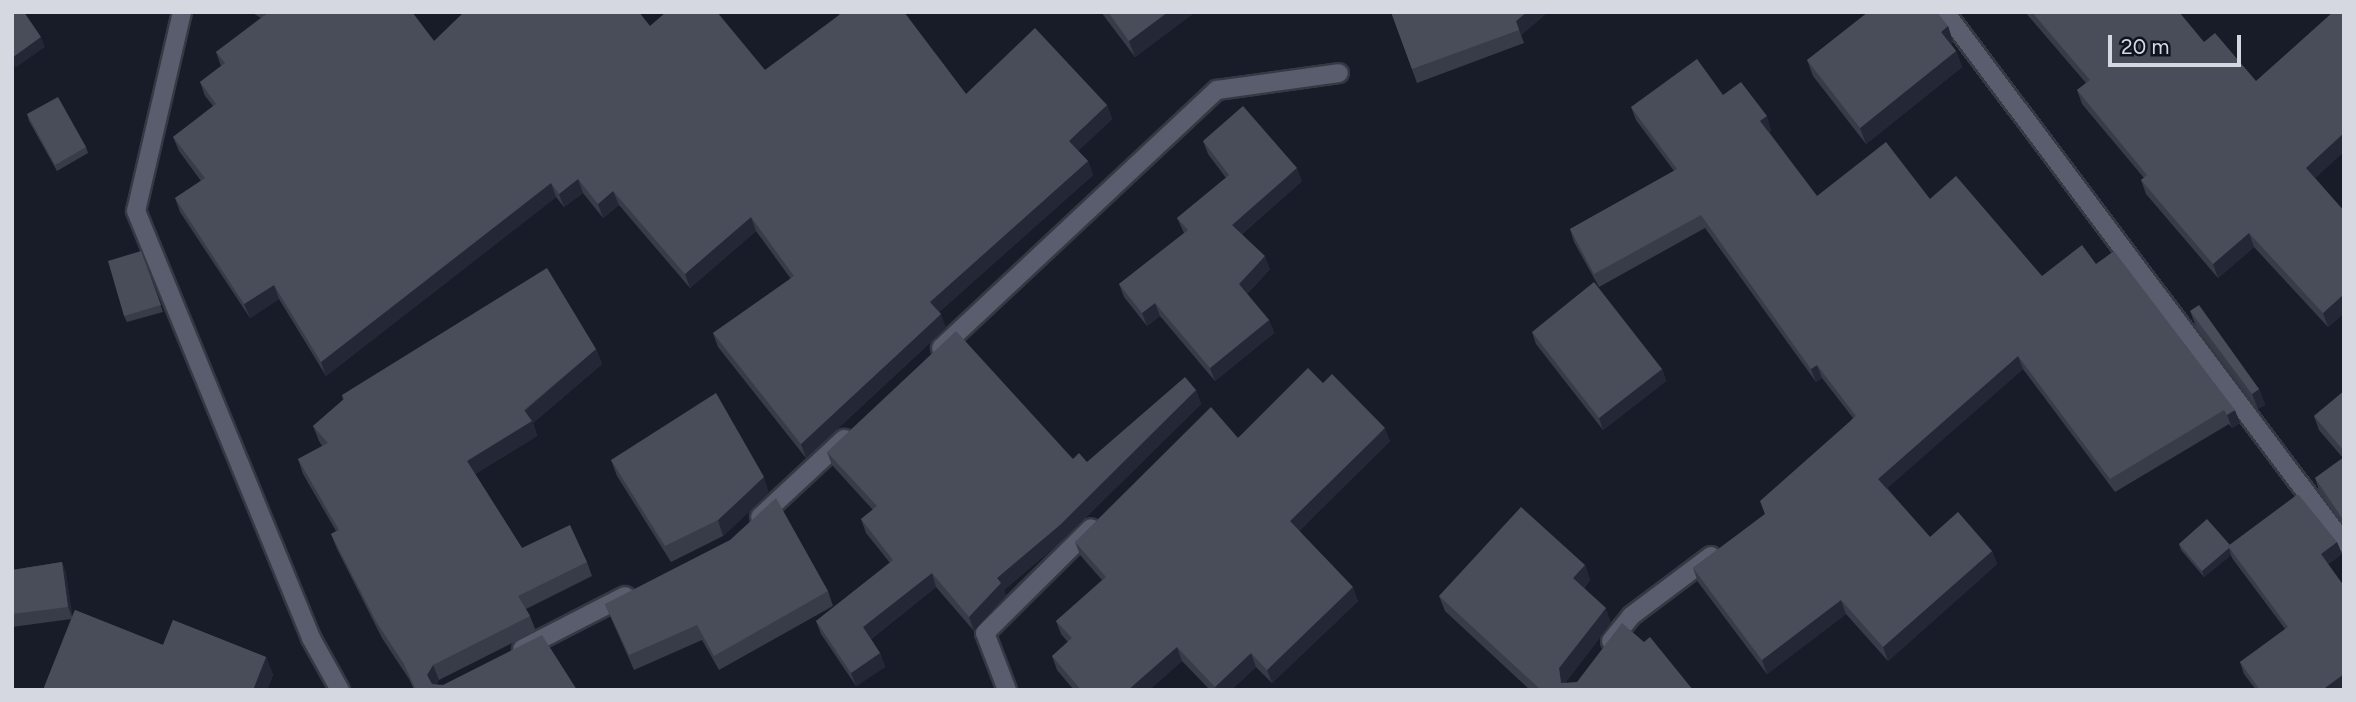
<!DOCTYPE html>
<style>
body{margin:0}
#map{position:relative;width:2356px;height:702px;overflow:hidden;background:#181c29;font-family:Figtree,sans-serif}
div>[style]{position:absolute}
.roads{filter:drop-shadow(2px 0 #363843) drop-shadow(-2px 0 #363843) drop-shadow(0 2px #363843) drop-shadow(0 -2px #363843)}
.street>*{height:18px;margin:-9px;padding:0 9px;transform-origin:9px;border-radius:9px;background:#595d6d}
.secondary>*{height:18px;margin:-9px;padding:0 9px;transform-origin:9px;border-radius:9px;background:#595d6d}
.wall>*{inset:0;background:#383c49}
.shaded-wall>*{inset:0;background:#242836}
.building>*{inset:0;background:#494d5a}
span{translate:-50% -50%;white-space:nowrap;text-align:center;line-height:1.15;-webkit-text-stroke:6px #0f121f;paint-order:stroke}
.frame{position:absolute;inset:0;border:14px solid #d5d8e1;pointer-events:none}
.scale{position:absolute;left:2108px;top:35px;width:133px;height:32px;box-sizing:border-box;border:4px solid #d5d8e1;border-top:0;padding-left:9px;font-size:21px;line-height:24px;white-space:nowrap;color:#d5d8e1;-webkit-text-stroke:5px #0f121f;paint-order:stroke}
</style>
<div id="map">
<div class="roads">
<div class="street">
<div style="left:1945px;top:12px;width:664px;rotate:53.08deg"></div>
<div style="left:941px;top:348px;width:378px;rotate:-43.1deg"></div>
<div style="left:1217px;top:90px;width:123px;rotate:-7.9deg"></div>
<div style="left:760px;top:517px;width:115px;rotate:-42.9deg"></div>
<div style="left:1611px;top:641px;width:32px;rotate:-51deg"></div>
<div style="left:1631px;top:616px;width:100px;rotate:-36.9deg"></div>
<div style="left:522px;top:649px;width:116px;rotate:-27.2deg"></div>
<div style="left:1007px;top:690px;width:61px;rotate:-111.1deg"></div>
<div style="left:985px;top:633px;width:149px;rotate:-44.7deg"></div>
</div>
<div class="secondary">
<div style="left:182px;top:12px;width:204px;rotate:103deg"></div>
<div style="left:136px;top:211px;width:461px;rotate:67.7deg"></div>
<div style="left:311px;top:638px;width:60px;rotate:60.9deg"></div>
</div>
</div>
<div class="wall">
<div style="clip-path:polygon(251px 12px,412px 12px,434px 41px,650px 26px,765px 70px,839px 15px,838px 12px,904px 12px,966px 94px,1107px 105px,1112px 119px,1078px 151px,1088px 161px,1093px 175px,939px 312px,946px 328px,806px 458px,718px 347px,713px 333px,791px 279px,756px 231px,690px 288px,619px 205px,603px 218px,583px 193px,564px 207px,556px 197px,326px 376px,279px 299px,250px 318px,180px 212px,175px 198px,201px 181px,179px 151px,173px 137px,213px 106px,205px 96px,200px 82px,221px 66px,216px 52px,261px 18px)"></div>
<div style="clip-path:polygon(1101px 12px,1195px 12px,1135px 57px)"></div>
<div style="clip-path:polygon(1391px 12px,1548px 12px,1521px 35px,1524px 43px,1417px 83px)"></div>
<div style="clip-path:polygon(2025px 12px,2179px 12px,2315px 178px,2344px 211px,2344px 313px,2328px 327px,2254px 247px,2218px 278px,2146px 194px,2141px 180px,2144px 178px,2082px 104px,2077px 90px,2086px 83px)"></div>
<div style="clip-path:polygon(1948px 26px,1953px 42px,1951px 44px,1956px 51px,1962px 67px,1866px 144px,1813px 76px,1807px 60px)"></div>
<div style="clip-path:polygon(1723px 95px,1771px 130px,1769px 132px,1817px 196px,1930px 199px,2042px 276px,2096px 264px,2240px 423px,2232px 428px,2229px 424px,2115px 492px,2023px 369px,1887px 488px,1930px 537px,1992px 551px,1997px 564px,1888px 661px,1846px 614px,1767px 674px,1698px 582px,1693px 568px,1764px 515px,1853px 418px,1822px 378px,1816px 382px,1705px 228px,1599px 287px,1574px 242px,1570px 229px,1674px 171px,1636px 120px,1631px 107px)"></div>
<div style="clip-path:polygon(27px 114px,86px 147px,88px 153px,57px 171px,29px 121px)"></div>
<div style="clip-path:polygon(1203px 141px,1302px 181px,1242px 234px,1270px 269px,1247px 294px,1269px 320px,1274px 333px,1215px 381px,1160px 316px,1147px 326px,1124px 297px,1119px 284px,1184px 233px,1177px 218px,1226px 178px,1208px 154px)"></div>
<div style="clip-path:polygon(141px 251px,163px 312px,127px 322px,124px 316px)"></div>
<div style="clip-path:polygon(2190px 311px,2259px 389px,2265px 405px,2258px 409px,2196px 327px)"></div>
<div style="clip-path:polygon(1532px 332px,1662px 369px,1666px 381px,1603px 430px,1536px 344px)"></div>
<div style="clip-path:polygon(596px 349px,602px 364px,533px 423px,537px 436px,475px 474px,522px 548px,587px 562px,592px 576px,526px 609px,530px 616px,536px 631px,439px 680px,436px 685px,577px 690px,414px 690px,409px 679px,382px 638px,337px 549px,331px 534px,336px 531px,303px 474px,298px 459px,322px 446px,319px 441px,313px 426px,343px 400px,342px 395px)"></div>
<div style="clip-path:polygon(1323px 383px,1390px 441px,1299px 531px,1358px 601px,1272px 683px,1256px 667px,1231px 690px,1210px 690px,1182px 661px,1149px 690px,1074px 690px,1057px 670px,1052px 656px,1068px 642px,1061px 634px,1056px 621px,1102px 580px,1080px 555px,1075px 542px)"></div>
<div style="clip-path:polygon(1196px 390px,1201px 404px,1065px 538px,1004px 590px,1006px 596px,974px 631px,936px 587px,871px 639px,880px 653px,885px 667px,856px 686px,821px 634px,816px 621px,890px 563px,866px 533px,861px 519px,873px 510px,832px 465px,827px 452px,1073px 459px,1087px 462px)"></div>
<div style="clip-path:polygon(2344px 391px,2344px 527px,2320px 493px,2315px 478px,2343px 458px,2319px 430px,2314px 416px)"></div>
<div style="clip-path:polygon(611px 460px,769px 493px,723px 536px,671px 562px,617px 476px)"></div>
<div style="clip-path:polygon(2337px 542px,2342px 554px,2328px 564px,2343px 690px,2256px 690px,2244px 674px,2240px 662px,2285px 629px,2232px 558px,2231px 555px,2204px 577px,2181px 550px,2179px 544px,2230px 545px)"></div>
<div style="clip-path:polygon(62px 562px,66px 574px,72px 616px,75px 610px,163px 645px,173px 620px,266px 657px,273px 675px,267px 690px,43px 690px,71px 619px,12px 627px,12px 570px)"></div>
<div style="clip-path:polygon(1585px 565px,1590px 580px,1584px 588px,1611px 623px,1565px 683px,1687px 684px,1693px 690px,1530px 690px,1445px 611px,1439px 596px)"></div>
<div style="clip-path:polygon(828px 591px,833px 606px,719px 670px,702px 640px,634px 670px,611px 618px,605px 604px)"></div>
</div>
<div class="shaded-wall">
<div style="clip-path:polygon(1168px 12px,1195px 12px,1135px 57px,1129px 41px)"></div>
<div style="clip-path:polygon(1527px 12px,1548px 12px,1521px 35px,1516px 21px)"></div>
<div style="clip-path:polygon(1948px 26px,1953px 42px,1946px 48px,1941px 32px)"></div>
<div style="clip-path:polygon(41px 37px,45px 47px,15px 68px,12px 58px)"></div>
<div style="clip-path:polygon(1956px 51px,1962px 67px,1866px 144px,1860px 128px)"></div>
<div style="clip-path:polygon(1107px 105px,1112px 119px,1074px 155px,1069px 141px)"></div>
<div style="clip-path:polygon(1767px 116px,1771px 130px,1765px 134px,1760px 121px)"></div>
<div style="clip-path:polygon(2344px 133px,2344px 152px,2311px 182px,2306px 168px)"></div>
<div style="clip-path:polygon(1088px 161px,1093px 175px,935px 316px,930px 302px)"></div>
<div style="clip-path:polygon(1297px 168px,1302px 181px,1237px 238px,1232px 225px)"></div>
<div style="clip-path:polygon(578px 179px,583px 193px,564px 207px,559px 194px)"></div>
<div style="clip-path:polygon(551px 183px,556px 197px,326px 376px,321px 362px)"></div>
<div style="clip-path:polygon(613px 191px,619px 205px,603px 218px,598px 204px)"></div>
<div style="clip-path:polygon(751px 217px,756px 231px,690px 288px,685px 274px)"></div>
<div style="clip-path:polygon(2249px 233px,2254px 247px,2218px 278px,2213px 264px)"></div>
<div style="clip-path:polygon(1265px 256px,1270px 269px,1244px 297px,1239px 284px)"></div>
<div style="clip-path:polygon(274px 285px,279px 299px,250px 318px,244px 304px)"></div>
<div style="clip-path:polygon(2344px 294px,2344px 313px,2328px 327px,2323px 313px)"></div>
<div style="clip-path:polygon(1155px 303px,1160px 316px,1147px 326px,1142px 313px)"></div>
<div style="clip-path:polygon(941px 314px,946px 328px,806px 458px,801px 444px)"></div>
<div style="clip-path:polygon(1269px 320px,1274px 333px,1215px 381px,1210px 368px)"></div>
<div style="clip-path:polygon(596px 349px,602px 364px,533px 423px,537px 436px,472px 476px,467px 461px)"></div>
<div style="clip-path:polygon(2018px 356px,2023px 369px,1883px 492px,1878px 479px)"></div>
<div style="clip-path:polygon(1817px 365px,1822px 378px,1816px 382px,1811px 369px)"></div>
<div style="clip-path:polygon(1662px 369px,1666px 381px,1603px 430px,1599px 418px)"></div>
<div style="clip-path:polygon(2259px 389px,2265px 405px,2258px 409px,2252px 394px)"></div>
<div style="clip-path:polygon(1196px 390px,1201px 404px,1065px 538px,1004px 590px,1006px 596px,974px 631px,969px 617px,997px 578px)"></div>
<div style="clip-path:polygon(2235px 410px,2240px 423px,2232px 428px,2227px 415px)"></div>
<div style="clip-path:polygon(1385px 428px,1390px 441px,1295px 535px,1290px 521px)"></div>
<div style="clip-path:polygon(764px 477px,769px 493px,723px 536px,718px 520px)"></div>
<div style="clip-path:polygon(2337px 542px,2342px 554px,2325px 566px,2321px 554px)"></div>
<div style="clip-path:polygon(2229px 548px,2231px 555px,2204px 577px,2202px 571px)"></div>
<div style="clip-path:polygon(1992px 551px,1997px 564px,1888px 661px,1883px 647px)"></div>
<div style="clip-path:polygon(62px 562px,66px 574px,73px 619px,68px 607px)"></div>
<div style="clip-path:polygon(1585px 565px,1590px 580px,1579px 593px,1573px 578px)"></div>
<div style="clip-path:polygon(932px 573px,936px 587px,868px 641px,863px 627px)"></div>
<div style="clip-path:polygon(1353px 587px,1358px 601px,1272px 683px,1267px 670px)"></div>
<div style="clip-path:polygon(1841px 600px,1846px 614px,1767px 674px,1762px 660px)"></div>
<div style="clip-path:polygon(1606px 608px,1611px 623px,1565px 683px,1561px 683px,1559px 668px)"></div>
<div style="clip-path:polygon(1177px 647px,1182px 661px,1149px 690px,1128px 690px)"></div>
<div style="clip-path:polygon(880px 653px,885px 667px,856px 686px,851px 673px)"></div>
<div style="clip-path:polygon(1251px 653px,1256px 667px,1231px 690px,1216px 690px,1215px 687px)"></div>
<div style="clip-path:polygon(266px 657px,273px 675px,267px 690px,253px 690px)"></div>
<div style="clip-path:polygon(433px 665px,439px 680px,433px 690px,427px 675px)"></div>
<div style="clip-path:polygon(2344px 674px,2344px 689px,2322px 690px)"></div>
</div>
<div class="building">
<div style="clip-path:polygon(12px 12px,24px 12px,41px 37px,12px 58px)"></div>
<div style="clip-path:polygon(269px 12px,412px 12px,434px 41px,464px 12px,639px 12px,650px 26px,666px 12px,717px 12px,765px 70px,841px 14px,840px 12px,904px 12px,966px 94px,1035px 28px,1107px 105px,1069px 141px,1088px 161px,930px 302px,941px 314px,801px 444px,713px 333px,794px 276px,751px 217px,685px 274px,613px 191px,598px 204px,578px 179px,559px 194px,551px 183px,321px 362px,274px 285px,244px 304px,175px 198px,205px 178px,173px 137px,216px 104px,200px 82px,225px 63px,216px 52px)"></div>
<div style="clip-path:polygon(1108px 12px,1168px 12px,1129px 41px)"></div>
<div style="clip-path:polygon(1391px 12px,1527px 12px,1516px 21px,1519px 30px,1412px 69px)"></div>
<div style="clip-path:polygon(1868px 12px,1937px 12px,1948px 26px,1941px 32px,1956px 51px,1860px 128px,1807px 60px)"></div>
<div style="clip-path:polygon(2032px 12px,2179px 12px,2204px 42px,2215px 33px,2256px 81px,2333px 12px,2344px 12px,2344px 133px,2306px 168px,2344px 211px,2344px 294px,2323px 313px,2249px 233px,2213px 264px,2141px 180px,2147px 175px,2077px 90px,2090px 80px)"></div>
<div style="clip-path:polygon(1697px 59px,1723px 95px,1741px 82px,1767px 116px,1760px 121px,1817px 196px,1886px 142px,1930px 199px,1956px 176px,2042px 276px,2082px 245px,2096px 264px,2114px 251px,2235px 410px,2227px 415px,2224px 410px,2110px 479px,2018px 356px,1878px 479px,1930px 537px,1958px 512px,1992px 551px,1883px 647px,1841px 600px,1762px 660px,1693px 568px,1765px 514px,1760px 501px,1856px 416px,1817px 365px,1811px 369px,1701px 215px,1594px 274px,1570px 229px,1677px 169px,1631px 107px)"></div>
<div style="clip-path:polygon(58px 97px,86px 147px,55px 165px,27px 114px)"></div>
<div style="clip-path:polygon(1243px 106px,1297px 168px,1232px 225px,1265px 256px,1239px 284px,1269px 320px,1210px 368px,1155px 303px,1142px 313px,1119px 284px,1188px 230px,1177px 218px,1229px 175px,1203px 141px)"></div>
<div style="clip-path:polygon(141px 251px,161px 305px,124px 316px,108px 261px)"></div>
<div style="clip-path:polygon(547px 268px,596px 349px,524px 410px,532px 421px,467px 461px,522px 548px,570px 525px,587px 562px,518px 596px,530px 616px,433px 665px,427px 675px,432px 684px,443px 685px,542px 635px,577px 690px,416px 690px,404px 664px,377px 623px,331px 534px,339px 530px,298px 459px,328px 443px,313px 426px,344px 399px,342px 395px)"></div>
<div style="clip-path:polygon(1594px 282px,1662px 369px,1599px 418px,1532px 332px)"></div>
<div style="clip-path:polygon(2199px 305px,2259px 389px,2252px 394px,2190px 311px)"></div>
<div style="clip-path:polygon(956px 331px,1073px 459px,1079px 453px,1087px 462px,1185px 377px,1196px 390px,1060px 525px,997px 578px,1001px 583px,969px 617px,932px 573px,863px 627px,880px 653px,851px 673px,816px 621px,893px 560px,861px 519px,877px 506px,827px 452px)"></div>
<div style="clip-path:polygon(1308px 368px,1323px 383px,1332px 374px,1385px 428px,1290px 521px,1353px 587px,1267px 670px,1251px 653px,1215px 687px,1177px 647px,1128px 690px,1081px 690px,1052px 656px,1072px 638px,1056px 621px,1106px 577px,1075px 542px,1211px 407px,1238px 438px)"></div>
<div style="clip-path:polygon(2344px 391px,2344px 451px,2314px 416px)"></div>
<div style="clip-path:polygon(716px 393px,764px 477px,718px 520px,665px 546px,611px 460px)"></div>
<div style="clip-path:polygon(2344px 457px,2344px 521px,2315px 478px)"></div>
<div style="clip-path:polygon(2298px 494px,2337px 542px,2321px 554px,2344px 586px,2344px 674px,2322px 690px,2260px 690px,2240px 662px,2288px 627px,2228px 546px)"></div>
<div style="clip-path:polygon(776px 498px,828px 591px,714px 656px,697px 625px,629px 655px,605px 604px,730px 540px)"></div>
<div style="clip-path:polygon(1521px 507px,1585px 565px,1573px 578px,1606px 608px,1559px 668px,1561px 683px,1577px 682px,1622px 623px,1644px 642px,1650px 637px,1693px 690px,1541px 690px,1439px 596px)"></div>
<div style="clip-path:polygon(2207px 519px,2230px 545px,2228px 546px,2229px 548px,2202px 571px,2179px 544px)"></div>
<div style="clip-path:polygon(62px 562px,68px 607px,12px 614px,12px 570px)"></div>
<div style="clip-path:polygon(75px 610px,163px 645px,173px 620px,266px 657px,253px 690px,43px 690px)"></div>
</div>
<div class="frame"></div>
<div class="scale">20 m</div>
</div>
